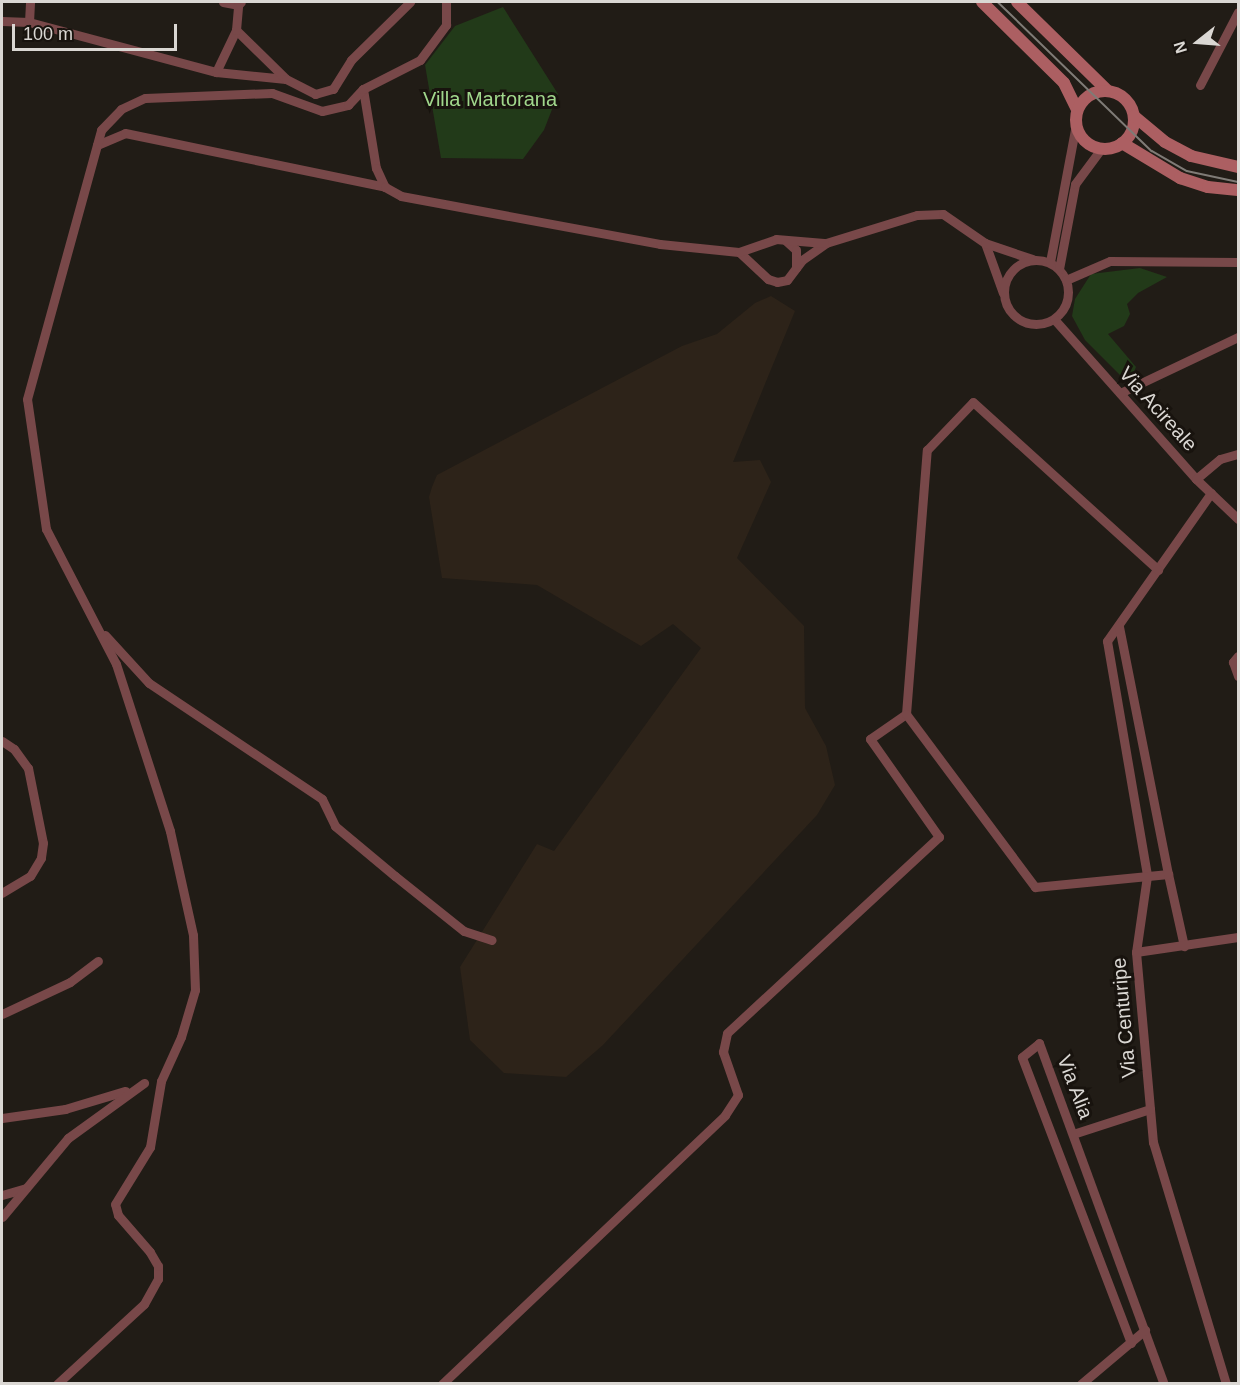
<!DOCTYPE html>
<style>
body{margin:0}
#map{position:relative;width:1240px;height:1385px;overflow:hidden;background:#211c16;font-family:Helvetica,sans-serif}
div>[style]{position:absolute}
.built>*{inset:0;background:#2d2319}
.green>*{inset:0;background:#223a19}
.street>*{height:9px;margin:-4.5px;padding:0 4.5px;transform-origin:4.5px;border-radius:4.5px;background:#784849}
.street>.ring{margin:-4.5px;padding:0;box-sizing:content-box;background:none;border:9px solid #784849;border-radius:50%}
.secondary>*{height:12px;margin:-6px;padding:0 6px;transform-origin:6px;border-radius:6px;background:#ac5f62}
.secondary>.ring{margin:-6px;padding:0;box-sizing:content-box;background:none;border:12px solid #ac5f62;border-radius:50%}
.tram>*{height:1.5px;margin:-0.75px;padding:0 0.75px;transform-origin:0.75px;border-radius:0.75px;background:#7f7b76}
span{translate:-50% -50%;white-space:nowrap;text-align:center;line-height:1.15;-webkit-text-stroke:6px #18130e;paint-order:stroke}
.park-label{font-size:20px;color:#a0d78c}
.street-label{font-size:20px;color:#dad7d3}
.frame{position:absolute;inset:0;border:3px solid #dad7d3;pointer-events:none}
.north{position:absolute;left:1168px;top:12px;width:60px;height:60px;-webkit-text-stroke:4px #18130e;paint-order:stroke;rotate:253deg;font-size:16px;font-weight:700;line-height:24px;text-align:center;color:#dad7d3}
.north::after{content:'';display:block;margin:auto;width:21px;height:27px;background:#dad7d3;clip-path:polygon(50% 0,100% 100%,50% 72%,0 100%)}
.scale{position:absolute;left:12px;top:24px;width:165px;height:27px;box-sizing:border-box;border:3px solid #dad7d3;border-top:0;padding-left:8px;font-size:18px;line-height:21px;white-space:nowrap;color:#dad7d3;-webkit-text-stroke:4px #18130e;paint-order:stroke}
</style>
<div id="map">
<div class="built">
<div style="clip-path:polygon(771px 296px,795px 311px,733px 462px,760px 460px,771px 482px,737px 558px,804px 626px,805px 708px,826px 746px,835px 785px,817px 815px,603px 1045px,566px 1077px,504px 1073px,470px 1040px,460px 967px,537px 844px,554px 851px,701px 648px,673px 624px,641px 646px,537px 585px,442px 578px,429px 497px,432px 487px,437px 475px,682px 346px,717px 334px,755px 303px)"></div>
</div>
<div class="green">
<div style="clip-path:polygon(503px 7px,558px 94px,544px 130px,523px 159px,441px 158px,425px 65px,455px 26px)"></div>
<div style="clip-path:polygon(1140px 268px,1167px 277px,1138px 293px,1127px 304px,1130px 314px,1124px 326px,1108px 334px,1136px 367px,1129px 384px,1085px 340px,1072px 316px,1075px 299px,1091px 274px)"></div>
</div>
<div class="street">
<div style="left:223px;top:2px;width:15px;rotate:11deg"></div>
<div style="left:238px;top:5px;width:4px;rotate:-45deg"></div>
<div style="left:2px;top:21px;width:27px;rotate:2deg"></div>
<div style="left:29px;top:22px;width:194px;rotate:15deg"></div>
<div style="left:216px;top:72px;width:70px;rotate:5.7deg"></div>
<div style="left:29px;top:22px;width:20px;rotate:-87deg"></div>
<div style="left:236px;top:30px;width:70px;rotate:44.4deg"></div>
<div style="left:286px;top:79px;width:33px;rotate:27deg"></div>
<div style="left:315px;top:94px;width:19px;rotate:-16deg"></div>
<div style="left:333px;top:89px;width:34px;rotate:-58deg"></div>
<div style="left:351px;top:60px;width:83px;rotate:-44.5deg"></div>
<div style="left:216px;top:72px;width:47px;rotate:-64.5deg"></div>
<div style="left:236px;top:30px;width:25px;rotate:-85deg"></div>
<div style="left:1200px;top:85px;width:82px;rotate:-62.5deg"></div>
<div style="left:363px;top:89px;width:80px;rotate:80.7deg"></div>
<div style="left:376px;top:168px;width:21px;rotate:65deg"></div>
<div style="left:97px;top:145px;width:30px;rotate:-23deg"></div>
<div style="left:125px;top:133px;width:266px;rotate:11.7deg"></div>
<div style="left:385px;top:187px;width:18px;rotate:29deg"></div>
<div style="left:401px;top:196px;width:263px;rotate:10.5deg"></div>
<div style="left:660px;top:244px;width:79px;rotate:5.8deg"></div>
<div style="left:739px;top:252px;width:40px;rotate:43deg"></div>
<div style="left:768px;top:279px;width:9px;rotate:18deg"></div>
<div style="left:777px;top:282px;width:10px;rotate:-11deg"></div>
<div style="left:787px;top:280px;width:25px;rotate:-53deg"></div>
<div style="left:802px;top:260px;width:29px;rotate:-35deg"></div>
<div style="left:826px;top:243px;width:95px;rotate:-17.1deg"></div>
<div style="left:917px;top:215px;width:26px;rotate:-2deg"></div>
<div style="left:943px;top:214px;width:51px;rotate:34.6deg"></div>
<div style="left:985px;top:243px;width:53px;rotate:70.2deg"></div>
<div style="left:786px;top:241px;width:13px;rotate:42deg"></div>
<div style="left:796px;top:250px;width:18px;rotate:90deg"></div>
<div style="left:985px;top:243px;width:50px;rotate:18.8deg"></div>
<div style="left:739px;top:252px;width:39px;rotate:-19deg"></div>
<div style="left:776px;top:239px;width:48px;rotate:4.8deg"></div>
<div class="ring" style="left:1004px;top:260px;width:55px;height:55px"></div>
<div style="left:1050px;top:262px;width:139px;rotate:-79.3deg"></div>
<div style="left:1059px;top:269px;width:86px;rotate:-79.3deg"></div>
<div style="left:1075px;top:184px;width:44px;rotate:-53.4deg"></div>
<div style="left:1066px;top:280px;width:48px;rotate:-23.4deg"></div>
<div style="left:1110px;top:261px;width:128px;rotate:0.4deg"></div>
<div style="left:1054px;top:319px;width:214px;rotate:48.4deg"></div>
<div style="left:1196px;top:479px;width:58px;rotate:43.6deg"></div>
<div style="left:1120px;top:393px;width:131px;rotate:-25.4deg"></div>
<div style="left:1196px;top:479px;width:31px;rotate:-40deg"></div>
<div style="left:1220px;top:459px;width:19px;rotate:-16deg"></div>
<div style="left:1211px;top:493px;width:181px;rotate:125.1deg"></div>
<div style="left:1107px;top:641px;width:238px;rotate:80.3deg"></div>
<div style="left:1147px;top:876px;width:77px;rotate:98.2deg"></div>
<div style="left:1136px;top:952px;width:191px;rotate:84.9deg"></div>
<div style="left:1153px;top:1142px;width:253px;rotate:73.2deg"></div>
<div style="left:105px;top:635px;width:65px;rotate:47.5deg"></div>
<div style="left:149px;top:683px;width:208px;rotate:33.8deg"></div>
<div style="left:322px;top:799px;width:30px;rotate:64deg"></div>
<div style="left:335px;top:826px;width:78px;rotate:39.8deg"></div>
<div style="left:395px;top:876px;width:88px;rotate:38.6deg"></div>
<div style="left:464px;top:931px;width:29px;rotate:18deg"></div>
<div style="left:1238px;top:656px;width:8px;rotate:130deg"></div>
<div style="left:1233px;top:662px;width:15px;rotate:70deg"></div>
<div style="left:906px;top:714px;width:265px;rotate:-85.5deg"></div>
<div style="left:927px;top:450px;width:66px;rotate:-46.2deg"></div>
<div style="left:973px;top:402px;width:250px;rotate:42.2deg"></div>
<div style="left:2px;top:741px;width:14px;rotate:34deg"></div>
<div style="left:14px;top:749px;width:24px;rotate:54deg"></div>
<div style="left:28px;top:768px;width:76px;rotate:78.7deg"></div>
<div style="left:43px;top:843px;width:15px;rotate:98deg"></div>
<div style="left:41px;top:858px;width:21px;rotate:121deg"></div>
<div style="left:30px;top:876px;width:33px;rotate:149deg"></div>
<div style="left:1168px;top:874px;width:74px;rotate:77.5deg"></div>
<div style="left:1136px;top:952px;width:103px;rotate:-8.4deg"></div>
<div style="left:2px;top:1014px;width:75px;rotate:-25.2deg"></div>
<div style="left:70px;top:982px;width:35px;rotate:-37deg"></div>
<div style="left:2px;top:1118px;width:64px;rotate:-8.1deg"></div>
<div style="left:65px;top:1109px;width:63px;rotate:-16.7deg"></div>
<div style="left:1073px;top:1134px;width:81px;rotate:-18deg"></div>
<div style="left:2px;top:1195px;width:25px;rotate:-16deg"></div>
<div style="left:2px;top:1217px;width:103px;rotate:-50.1deg"></div>
<div style="left:68px;top:1138px;width:94px;rotate:-35.9deg"></div>
<div style="left:1131px;top:1343px;width:306px;rotate:-110.9deg"></div>
<div style="left:1022px;top:1057px;width:22px;rotate:-39deg"></div>
<div style="left:1039px;top:1043px;width:363px;rotate:69.9deg"></div>
<div style="left:57px;top:1384px;width:118px;rotate:-42.6deg"></div>
<div style="left:144px;top:1304px;width:29px;rotate:-61deg"></div>
<div style="left:158px;top:1279px;width:13px;rotate:-90deg"></div>
<div style="left:158px;top:1266px;width:16px;rotate:-120deg"></div>
<div style="left:150px;top:1252px;width:49px;rotate:-130.9deg"></div>
<div style="left:118px;top:1215px;width:11px;rotate:-105deg"></div>
<div style="left:115px;top:1204px;width:67px;rotate:-58.4deg"></div>
<div style="left:150px;top:1147px;width:67px;rotate:-80.5deg"></div>
<div style="left:161px;top:1081px;width:48px;rotate:-65.6deg"></div>
<div style="left:181px;top:1037px;width:49px;rotate:-73.4deg"></div>
<div style="left:195px;top:990px;width:55px;rotate:-92.1deg"></div>
<div style="left:193px;top:935px;width:107px;rotate:-102.5deg"></div>
<div style="left:170px;top:831px;width:176px;rotate:-107.9deg"></div>
<div style="left:116px;top:664px;width:152px;rotate:-117.4deg"></div>
<div style="left:46px;top:529px;width:131px;rotate:-98.3deg"></div>
<div style="left:27px;top:399px;width:279px;rotate:-74.6deg"></div>
<div style="left:101px;top:130px;width:29px;rotate:-46deg"></div>
<div style="left:121px;top:109px;width:26px;rotate:-25deg"></div>
<div style="left:145px;top:98px;width:127px;rotate:-2.3deg"></div>
<div style="left:272px;top:93px;width:53px;rotate:19.8deg"></div>
<div style="left:322px;top:111px;width:27px;rotate:-13deg"></div>
<div style="left:348px;top:105px;width:22px;rotate:-47deg"></div>
<div style="left:363px;top:89px;width:64px;rotate:-27deg"></div>
<div style="left:420px;top:60px;width:44px;rotate:-53.4deg"></div>
<div style="left:446px;top:25px;width:23px;rotate:-90deg"></div>
<div style="left:442px;top:1384px;width:390px;rotate:-43.5deg"></div>
<div style="left:725px;top:1115px;width:24px;rotate:-57deg"></div>
<div style="left:738px;top:1095px;width:46px;rotate:-109.2deg"></div>
<div style="left:723px;top:1052px;width:19px;rotate:-78deg"></div>
<div style="left:727px;top:1033px;width:289px;rotate:-42.8deg"></div>
<div style="left:939px;top:837px;width:120px;rotate:-125.1deg"></div>
<div style="left:870px;top:739px;width:44px;rotate:-34.8deg"></div>
<div style="left:906px;top:714px;width:216px;rotate:53.3deg"></div>
<div style="left:1035px;top:887px;width:134px;rotate:-5.6deg"></div>
<div style="left:1168px;top:874px;width:253px;rotate:-101.2deg"></div>
<div style="left:1081px;top:1384px;width:84px;rotate:-40.2deg"></div>
</div>
<div class="secondary">
<div style="left:982px;top:2px;width:115px;rotate:44.6deg"></div>
<div style="left:1064px;top:83px;width:30px;rotate:64deg"></div>
<div style="left:1017px;top:2px;width:127px;rotate:44.4deg"></div>
<div class="ring" style="left:1076px;top:91px;width:46px;height:46px"></div>
<div style="left:1134px;top:116px;width:40px;rotate:40deg"></div>
<div style="left:1165px;top:142px;width:30px;rotate:28deg"></div>
<div style="left:1191px;top:156px;width:48px;rotate:13.2deg"></div>
<div style="left:1122px;top:143px;width:68px;rotate:31.1deg"></div>
<div style="left:1180px;top:178px;width:29px;rotate:18deg"></div>
<div style="left:1208px;top:187px;width:30px;rotate:6deg"></div>
</div>
<div class="tram">
<div style="left:998px;top:2px;width:214px;rotate:44.1deg"></div>
<div style="left:1152px;top:151px;width:40px;rotate:29.7deg"></div>
<div style="left:1187px;top:171px;width:52px;rotate:12.2deg"></div>
</div>
<div class="park-label">
<span style="left:490px;top:99px">Villa Martorana</span>
</div>
<div class="street-label">
<span style="left:1158px;top:409px;rotate:48deg">Via Acireale</span>
<span style="left:1124px;top:1018px;rotate:-95deg">Via Centuripe</span>
<span style="left:1075px;top:1087px;rotate:69deg">Via Alia</span>
</div>
<div class="frame"></div>
<div class="north">N</div>
<div class="scale">100 m</div>
</div>
